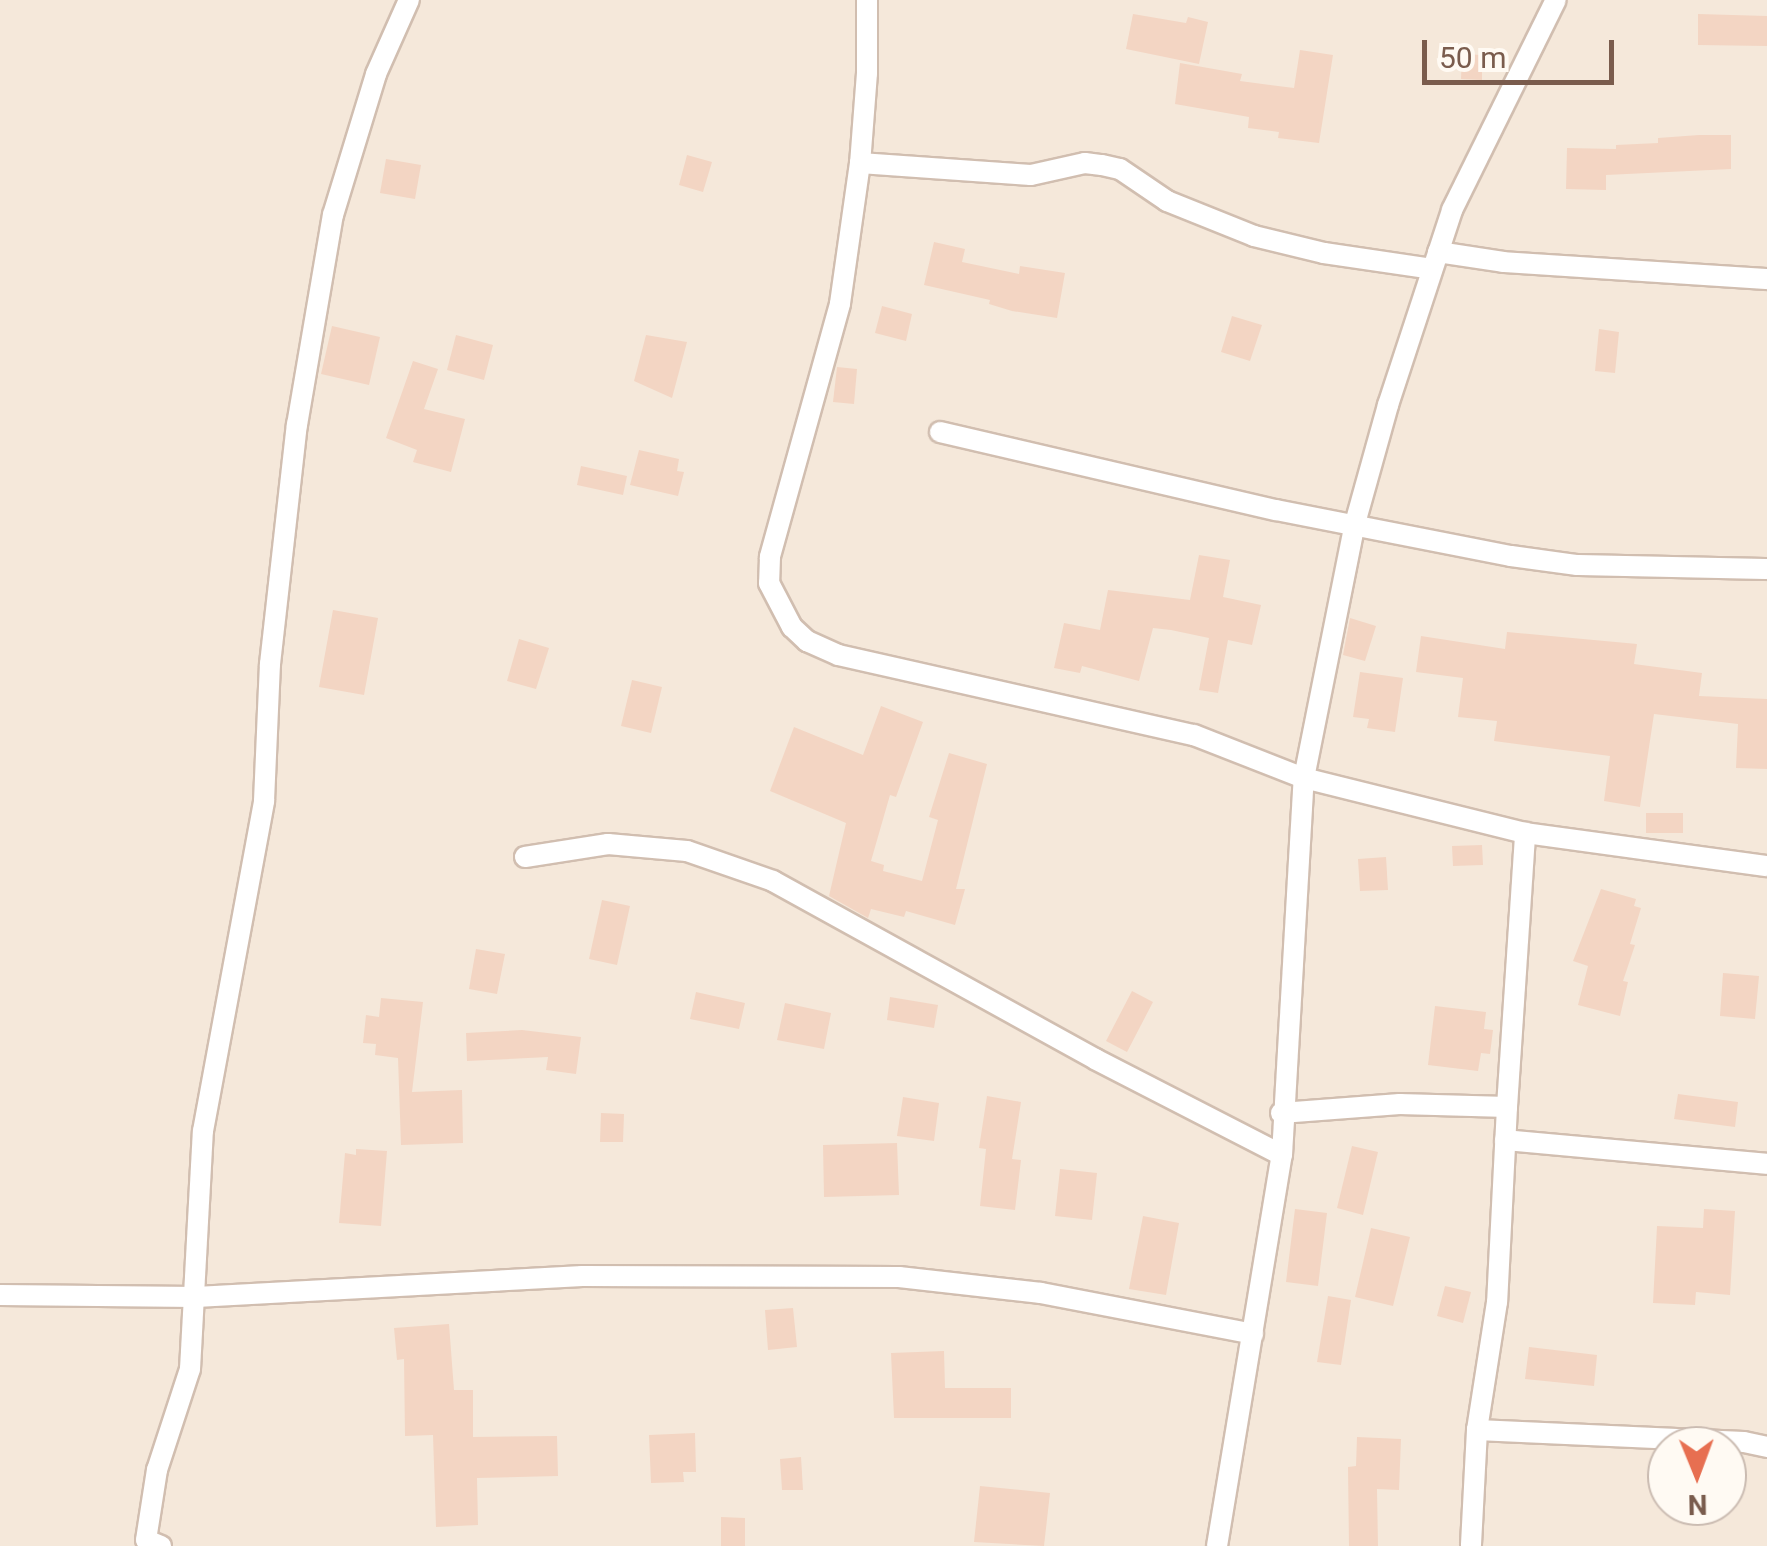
<!DOCTYPE html>
<style>
body{margin:0}
#map{position:relative;width:1767px;height:1546px;overflow:hidden;background:#fdf6ec;font-family:Roboto,sans-serif}
div>[style]{position:absolute}
.residential>*{inset:0;background:#f5e8da}
.building>*{inset:0;background:#f3d5c3}
.roads{filter:drop-shadow(2px 0 #d1beb0) drop-shadow(-2px 0 #d1beb0) drop-shadow(0 2px #d1beb0) drop-shadow(0 -2px #d1beb0)}
.street>*{height:20px;margin:-10px;padding:0 10px;transform-origin:10px;border-radius:10px;background:#fff}
span{translate:-50% -50%;white-space:nowrap;text-align:center;line-height:1.15;-webkit-text-stroke:9px #fffaf3;paint-order:stroke}
.north{position:absolute;left:1647px;top:1426px;width:100px;height:100px;box-sizing:border-box;background:#fffaf3;border:2px solid #cabbb1;border-radius:50%;rotate:179deg;font-size:28px;font-weight:700;line-height:40px;text-align:center;color:#7a5c4d}
.north::after{content:'';display:block;margin:auto;width:35px;height:45px;background:#e76f51;clip-path:polygon(50% 0,100% 100%,50% 72%,0 100%)}
.scale{position:absolute;left:1422px;top:40px;width:192px;height:45px;box-sizing:border-box;border:5px solid #7a5c4d;border-top:0;padding-left:12px;font-size:30px;line-height:35px;white-space:nowrap;color:#7a5c4d;-webkit-text-stroke:8px #fffaf3;paint-order:stroke}
</style>
<div id="map">
<div class="residential">
<div style="clip-path:polygon(evenodd,0 0,1767px 0,1767px 1546px,0 1546px,0 0,1667px 1446px,1727px 1446px,1727px 1506px,1667px 1506px,1667px 1446px)"></div>
</div>
<div class="building">
<div style="clip-path:polygon(1133px 14px,1186px 23px,1188px 17px,1208px 22px,1199px 64px,1126px 49px)"></div>
<div style="clip-path:polygon(1698px 14px,1767px 16px,1767px 46px,1698px 45px)"></div>
<div style="clip-path:polygon(1300px 50px,1333px 55px,1319px 143px,1278px 138px,1279px 132px,1248px 128px,1249px 117px,1175px 104px,1180px 63px,1242px 74px,1240px 81px,1294px 88px)"></div>
<div style="clip-path:polygon(1462px 54px,1482px 55px,1482px 80px,1461px 79px)"></div>
<div style="clip-path:polygon(1699px 135px,1731px 135px,1731px 169px,1606px 175px,1606px 190px,1566px 189px,1567px 148px,1616px 149px,1616px 145px,1658px 143px,1658px 138px)"></div>
<div style="clip-path:polygon(687px 155px,712px 162px,703px 192px,679px 185px)"></div>
<div style="clip-path:polygon(386px 159px,421px 165px,415px 199px,380px 193px)"></div>
<div style="clip-path:polygon(934px 242px,965px 249px,962px 262px,1019px 274px,1020px 266px,1065px 273px,1057px 318px,1012px 311px,989px 304px,990px 300px,924px 285px)"></div>
<div style="clip-path:polygon(882px 306px,912px 314px,906px 341px,875px 333px)"></div>
<div style="clip-path:polygon(1232px 316px,1262px 325px,1250px 361px,1221px 352px)"></div>
<div style="clip-path:polygon(332px 326px,380px 337px,369px 385px,321px 374px)"></div>
<div style="clip-path:polygon(1599px 329px,1619px 332px,1615px 373px,1595px 371px)"></div>
<div style="clip-path:polygon(456px 335px,493px 345px,484px 380px,447px 370px)"></div>
<div style="clip-path:polygon(646px 335px,687px 342px,672px 398px,634px 381px)"></div>
<div style="clip-path:polygon(413px 361px,438px 369px,424px 409px,465px 419px,451px 472px,413px 462px,417px 450px,386px 438px)"></div>
<div style="clip-path:polygon(837px 367px,857px 369px,854px 404px,833px 402px)"></div>
<div style="clip-path:polygon(639px 450px,679px 459px,677px 471px,684px 472px,678px 496px,630px 485px)"></div>
<div style="clip-path:polygon(581px 466px,627px 476px,623px 495px,577px 485px)"></div>
<div style="clip-path:polygon(1199px 555px,1230px 560px,1223px 597px,1261px 605px,1252px 645px,1228px 640px,1218px 693px,1199px 690px,1209px 638px,1171px 630px,1153px 628px,1139px 681px,1082px 666px,1080px 673px,1054px 668px,1064px 623px,1100px 630px,1108px 590px,1190px 600px)"></div>
<div style="clip-path:polygon(333px 610px,378px 618px,364px 695px,319px 687px)"></div>
<div style="clip-path:polygon(1350px 618px,1376px 626px,1365px 661px,1343px 655px)"></div>
<div style="clip-path:polygon(1507px 632px,1637px 644px,1634px 664px,1702px 673px,1699px 696px,1767px 699px,1767px 769px,1736px 768px,1738px 724px,1654px 714px,1640px 807px,1604px 801px,1610px 756px,1494px 741px,1497px 721px,1458px 717px,1463px 678px,1416px 672px,1421px 636px,1505px 649px)"></div>
<div style="clip-path:polygon(519px 639px,549px 648px,536px 689px,507px 681px)"></div>
<div style="clip-path:polygon(1360px 672px,1403px 678px,1395px 732px,1367px 728px,1369px 719px,1353px 717px)"></div>
<div style="clip-path:polygon(632px 680px,662px 687px,651px 733px,621px 726px)"></div>
<div style="clip-path:polygon(881px 706px,923px 722px,896px 797px,890px 795px,871px 861px,884px 865px,883px 871px,922px 881px,938px 820px,929px 817px,949px 753px,987px 764px,956px 889px,965px 889px,955px 925px,906px 911px,904px 917px,871px 909px,868px 918px,829px 896px,846px 823px,770px 791px,794px 727px,863px 755px)"></div>
<div style="clip-path:polygon(1646px 813px,1683px 813px,1683px 833px,1646px 833px)"></div>
<div style="clip-path:polygon(1482px 845px,1483px 865px,1453px 866px,1452px 846px)"></div>
<div style="clip-path:polygon(1386px 857px,1388px 890px,1360px 891px,1358px 859px)"></div>
<div style="clip-path:polygon(1601px 889px,1636px 899px,1634px 906px,1641px 908px,1630px 944px,1635px 945px,1623px 981px,1628px 982px,1620px 1016px,1578px 1005px,1588px 966px,1573px 961px)"></div>
<div style="clip-path:polygon(602px 900px,630px 906px,617px 965px,589px 959px)"></div>
<div style="clip-path:polygon(476px 949px,505px 954px,497px 994px,469px 989px)"></div>
<div style="clip-path:polygon(1723px 973px,1759px 976px,1755px 1019px,1720px 1016px)"></div>
<div style="clip-path:polygon(1132px 991px,1153px 1002px,1127px 1052px,1106px 1041px)"></div>
<div style="clip-path:polygon(696px 992px,745px 1003px,739px 1029px,690px 1019px)"></div>
<div style="clip-path:polygon(890px 997px,938px 1005px,934px 1028px,887px 1020px)"></div>
<div style="clip-path:polygon(381px 998px,423px 1002px,412px 1092px,462px 1090px,463px 1143px,401px 1145px,398px 1058px,375px 1055px,376px 1044px,363px 1043px,366px 1015px,379px 1017px)"></div>
<div style="clip-path:polygon(785px 1003px,831px 1013px,824px 1049px,777px 1040px)"></div>
<div style="clip-path:polygon(1435px 1006px,1486px 1012px,1484px 1029px,1493px 1030px,1490px 1054px,1481px 1053px,1478px 1071px,1428px 1065px)"></div>
<div style="clip-path:polygon(522px 1030px,581px 1037px,576px 1074px,546px 1070px,548px 1057px,467px 1061px,466px 1033px)"></div>
<div style="clip-path:polygon(1678px 1094px,1738px 1102px,1735px 1127px,1674px 1119px)"></div>
<div style="clip-path:polygon(987px 1096px,1021px 1102px,1012px 1159px,1021px 1160px,1015px 1210px,980px 1206px,986px 1149px,979px 1148px)"></div>
<div style="clip-path:polygon(903px 1097px,939px 1103px,934px 1141px,897px 1136px)"></div>
<div style="clip-path:polygon(601px 1113px,624px 1114px,623px 1142px,600px 1142px)"></div>
<div style="clip-path:polygon(897px 1143px,899px 1195px,824px 1197px,823px 1145px)"></div>
<div style="clip-path:polygon(1352px 1146px,1378px 1152px,1363px 1215px,1337px 1208px)"></div>
<div style="clip-path:polygon(356px 1149px,387px 1151px,381px 1226px,339px 1223px,345px 1153px,356px 1155px)"></div>
<div style="clip-path:polygon(1060px 1169px,1097px 1173px,1092px 1220px,1055px 1216px)"></div>
<div style="clip-path:polygon(1295px 1209px,1327px 1213px,1318px 1286px,1286px 1282px)"></div>
<div style="clip-path:polygon(1704px 1209px,1735px 1211px,1730px 1295px,1696px 1292px,1695px 1305px,1653px 1303px,1657px 1226px,1703px 1228px)"></div>
<div style="clip-path:polygon(1143px 1216px,1179px 1223px,1166px 1295px,1129px 1289px)"></div>
<div style="clip-path:polygon(1371px 1228px,1410px 1237px,1393px 1306px,1355px 1297px)"></div>
<div style="clip-path:polygon(1445px 1286px,1471px 1292px,1463px 1323px,1437px 1316px)"></div>
<div style="clip-path:polygon(1328px 1296px,1351px 1300px,1341px 1365px,1317px 1362px)"></div>
<div style="clip-path:polygon(793px 1308px,797px 1347px,768px 1350px,765px 1310px)"></div>
<div style="clip-path:polygon(449px 1324px,454px 1390px,473px 1390px,473px 1437px,557px 1436px,558px 1476px,477px 1478px,478px 1525px,436px 1527px,433px 1435px,405px 1436px,404px 1359px,397px 1360px,394px 1328px)"></div>
<div style="clip-path:polygon(1529px 1347px,1597px 1355px,1594px 1386px,1525px 1379px)"></div>
<div style="clip-path:polygon(944px 1351px,945px 1388px,1011px 1388px,1011px 1418px,894px 1418px,891px 1353px)"></div>
<div style="clip-path:polygon(695px 1433px,696px 1472px,683px 1472px,684px 1482px,651px 1483px,649px 1435px)"></div>
<div style="clip-path:polygon(1357px 1437px,1401px 1439px,1399px 1490px,1377px 1489px,1378px 1546px,1349px 1546px,1348px 1467px,1356px 1466px)"></div>
<div style="clip-path:polygon(801px 1457px,803px 1490px,782px 1490px,780px 1459px)"></div>
<div style="clip-path:polygon(980px 1486px,1050px 1493px,1044px 1546px,974px 1542px)"></div>
<div style="clip-path:polygon(721px 1517px,745px 1518px,745px 1546px,721px 1546px)"></div>
</div>
<div class="roads">
<div class="street">
<div style="left:867px;top:0;width:73px;rotate:90deg"></div>
<div style="left:867px;top:73px;width:90px;rotate:94.4deg"></div>
<div style="left:860px;top:163px;width:142px;rotate:98.1deg"></div>
<div style="left:840px;top:304px;width:263px;rotate:105.5deg"></div>
<div style="left:770px;top:557px;width:26px;rotate:92deg"></div>
<div style="left:769px;top:583px;width:50px;rotate:62.4deg"></div>
<div style="left:792px;top:627px;width:21px;rotate:43deg"></div>
<div style="left:807px;top:641px;width:34px;rotate:24deg"></div>
<div style="left:838px;top:655px;width:365px;rotate:12.7deg"></div>
<div style="left:1194px;top:735px;width:118px;rotate:21.4deg"></div>
<div style="left:1304px;top:778px;width:228px;rotate:14deg"></div>
<div style="left:860px;top:163px;width:171px;rotate:4deg"></div>
<div style="left:1031px;top:175px;width:55px;rotate:-12.5deg"></div>
<div style="left:1085px;top:163px;width:17px;rotate:7deg"></div>
<div style="left:1102px;top:165px;width:18px;rotate:13deg"></div>
<div style="left:1120px;top:169px;width:57px;rotate:34.2deg"></div>
<div style="left:1167px;top:201px;width:94px;rotate:21.9deg"></div>
<div style="left:1254px;top:236px;width:72px;rotate:13.7deg"></div>
<div style="left:1324px;top:253px;width:109px;rotate:8.4deg"></div>
<div style="left:1438px;top:252px;width:66px;rotate:8.7deg"></div>
<div style="left:1503px;top:262px;width:265px;rotate:3.7deg"></div>
<div style="left:940px;top:432px;width:345px;rotate:13.1deg"></div>
<div style="left:1276px;top:510px;width:239px;rotate:11.1deg"></div>
<div style="left:1511px;top:556px;width:67px;rotate:7.8deg"></div>
<div style="left:1577px;top:565px;width:190px;rotate:1.2deg"></div>
<div style="left:525px;top:857px;width:84px;rotate:-8.9deg"></div>
<div style="left:608px;top:844px;width:79px;rotate:5.1deg"></div>
<div style="left:687px;top:851px;width:91px;rotate:19.2deg"></div>
<div style="left:773px;top:881px;width:368px;rotate:28.9deg"></div>
<div style="left:1095px;top:1059px;width:210px;rotate:27.2deg"></div>
<div style="left:1507px;top:1107px;width:275px;rotate:-86.2deg"></div>
<div style="left:1525px;top:833px;width:244px;rotate:7.8deg"></div>
<div style="left:1281px;top:1113px;width:119px;rotate:-4.3deg"></div>
<div style="left:1400px;top:1104px;width:107px;rotate:1.6deg"></div>
<div style="left:1507px;top:1107px;width:195px;rotate:92.9deg"></div>
<div style="left:1497px;top:1302px;width:130px;rotate:98.9deg"></div>
<div style="left:1477px;top:1430px;width:116px;rotate:93deg"></div>
<div style="left:1505px;top:1140px;width:263px;rotate:5.2deg"></div>
<div style="left:0;top:1295px;width:196px;rotate:0.6deg"></div>
<div style="left:196px;top:1297px;width:387px;rotate:-3.1deg"></div>
<div style="left:582px;top:1276px;width:317px;rotate:0.2deg"></div>
<div style="left:899px;top:1277px;width:143px;rotate:6.4deg"></div>
<div style="left:1041px;top:1293px;width:216px;rotate:10.9deg"></div>
<div style="left:1477px;top:1430px;width:267px;rotate:2.6deg"></div>
<div style="left:1744px;top:1442px;width:24px;rotate:12deg"></div>
<div style="left:161px;top:1546px;width:16px;rotate:-158deg"></div>
<div style="left:146px;top:1540px;width:71px;rotate:-81.1deg"></div>
<div style="left:157px;top:1470px;width:106px;rotate:-71.9deg"></div>
<div style="left:190px;top:1369px;width:238px;rotate:-86.9deg"></div>
<div style="left:203px;top:1131px;width:336px;rotate:-79.5deg"></div>
<div style="left:264px;top:801px;width:137px;rotate:-87.5deg"></div>
<div style="left:270px;top:664px;width:241px;rotate:-83.6deg"></div>
<div style="left:297px;top:425px;width:213px;rotate:-80.3deg"></div>
<div style="left:333px;top:215px;width:147px;rotate:-73deg"></div>
<div style="left:376px;top:74px;width:81px;rotate:-66deg"></div>
<div style="left:1217px;top:1546px;width:396px;rotate:-80.6deg"></div>
<div style="left:1282px;top:1155px;width:378px;rotate:-86.7deg"></div>
<div style="left:1304px;top:778px;width:256px;rotate:-78.7deg"></div>
<div style="left:1354px;top:527px;width:127px;rotate:-74.4deg"></div>
<div style="left:1388px;top:405px;width:205px;rotate:-71.8deg"></div>
<div style="left:1452px;top:210px;width:234px;rotate:-63.7deg"></div>
</div>
</div>
<div class="north">N</div>
<div class="scale">50 m</div>
</div>
